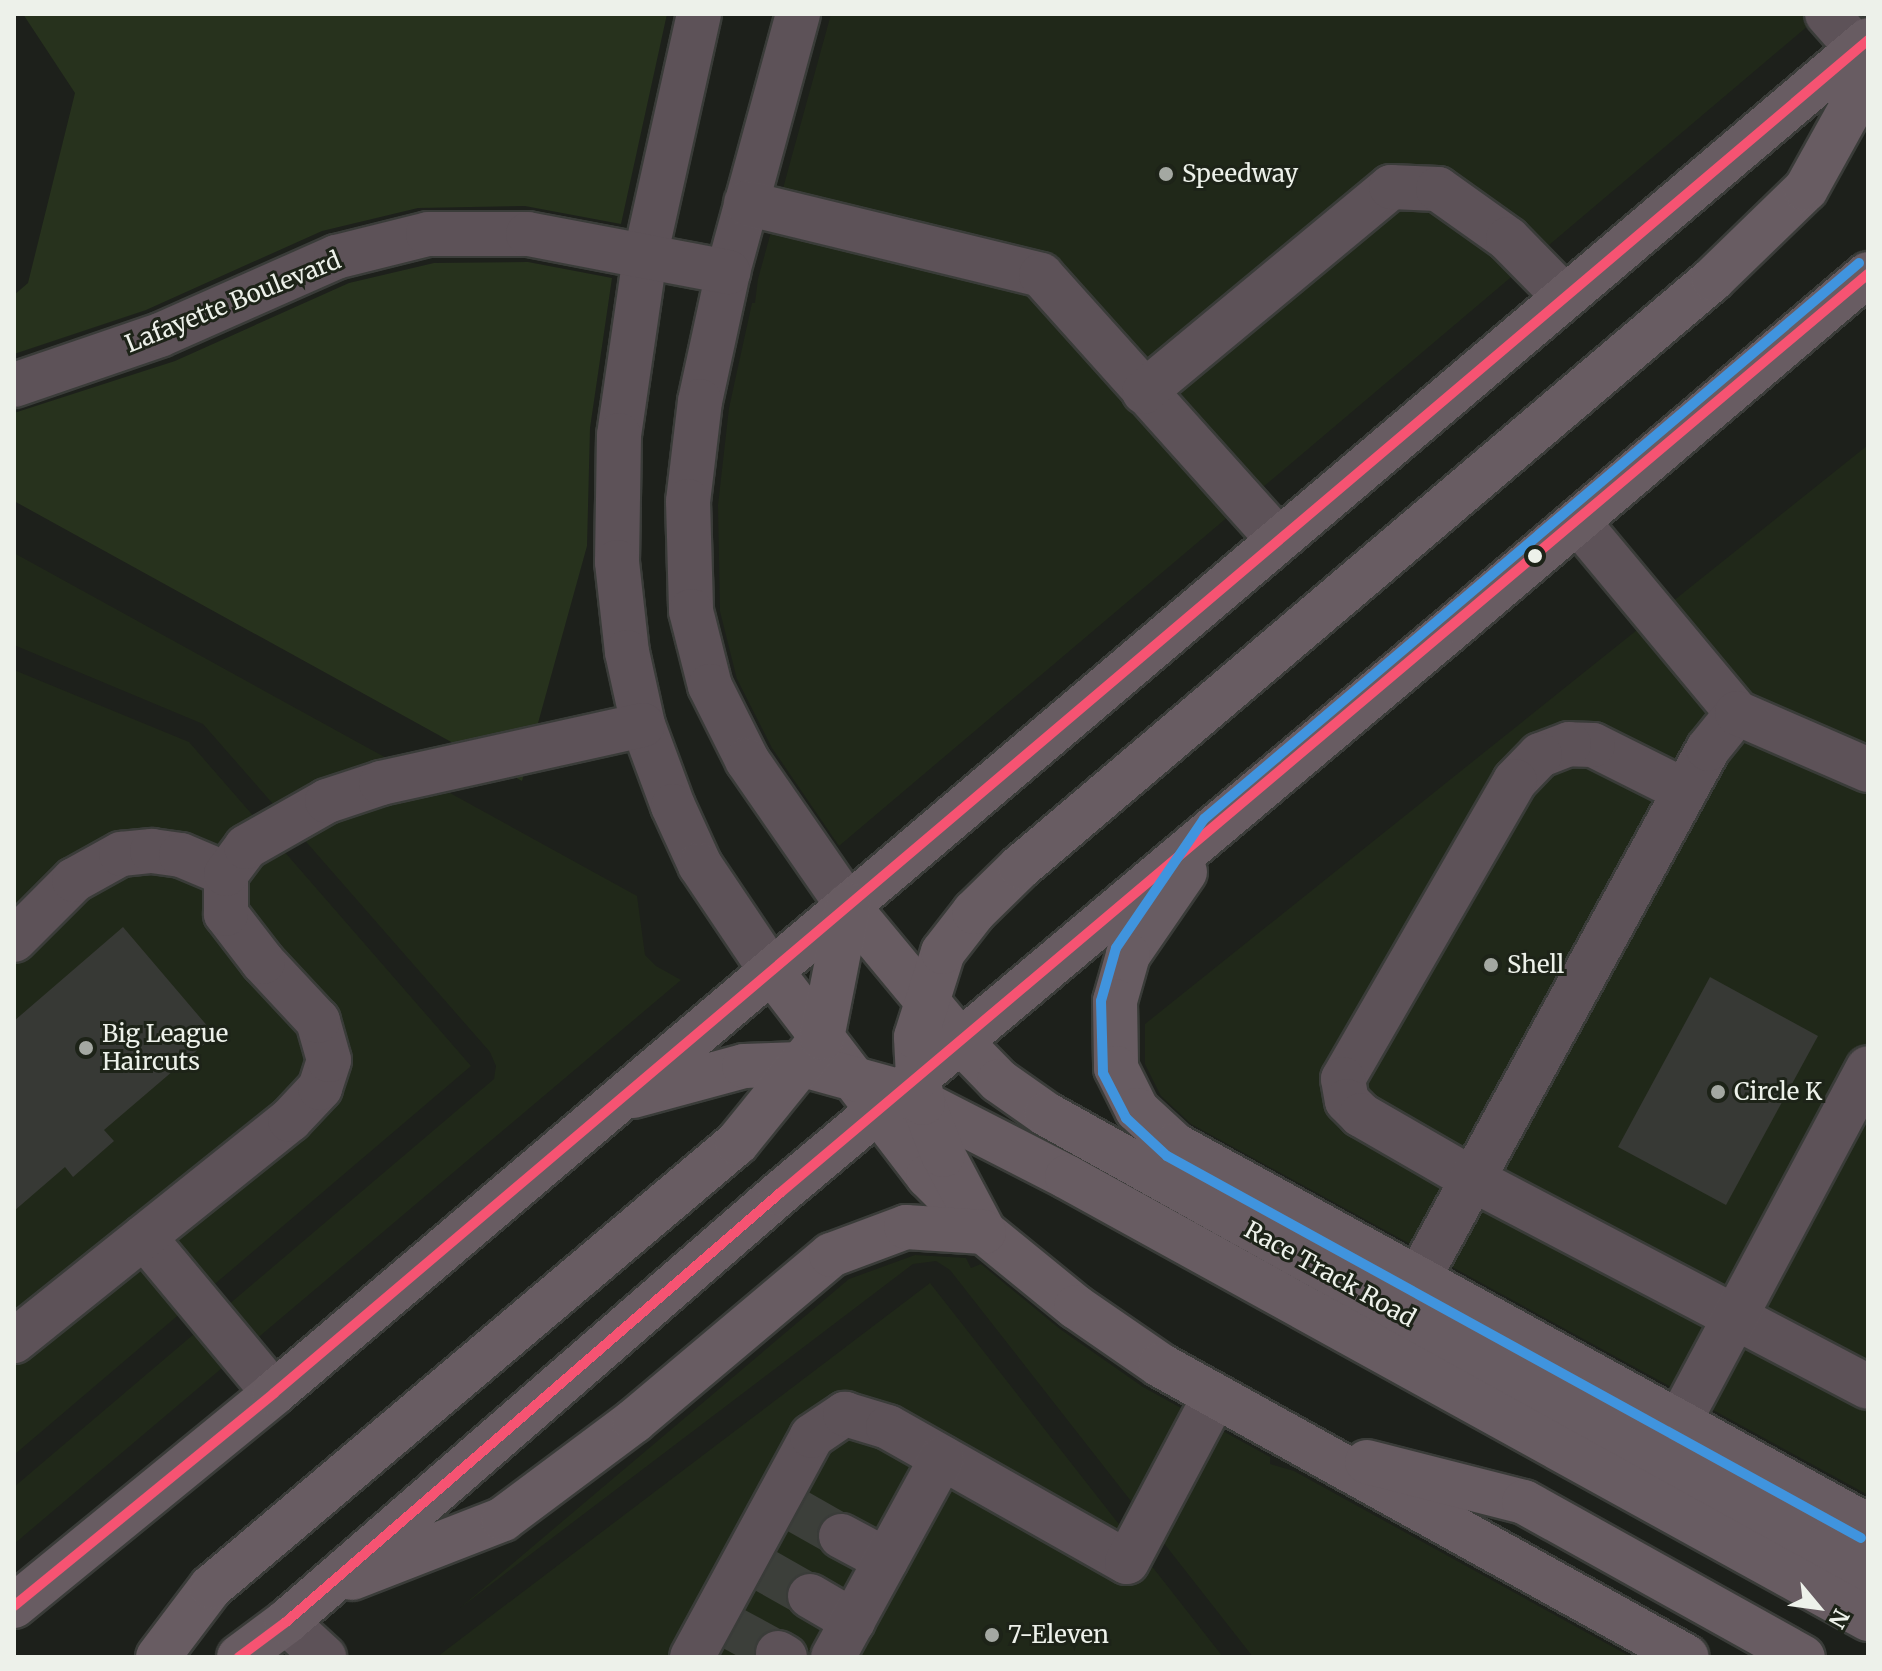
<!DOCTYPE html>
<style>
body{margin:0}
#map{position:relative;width:1882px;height:1671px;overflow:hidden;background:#1d201b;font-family:Merriweather,serif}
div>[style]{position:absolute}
.built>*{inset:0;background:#202819}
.green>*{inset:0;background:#27321d}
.building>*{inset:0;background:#373935}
.minor-tunnel>*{height:44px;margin-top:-22px;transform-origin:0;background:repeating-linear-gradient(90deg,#3c3f3a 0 44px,transparent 0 66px)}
.roads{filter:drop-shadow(2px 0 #3a3c39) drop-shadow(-2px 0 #3a3c39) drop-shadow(0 2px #3a3c39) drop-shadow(0 -2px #3a3c39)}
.minor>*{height:44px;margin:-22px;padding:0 22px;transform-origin:22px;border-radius:22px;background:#5d5258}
.major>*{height:44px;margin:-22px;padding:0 22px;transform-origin:22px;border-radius:22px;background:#685c62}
.bus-1>*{height:10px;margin:-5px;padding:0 5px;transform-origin:5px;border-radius:5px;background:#f65372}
.bus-2>*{height:10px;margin:-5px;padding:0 5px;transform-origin:5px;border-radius:5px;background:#4094de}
.dots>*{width:22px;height:22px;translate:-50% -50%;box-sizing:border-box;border:4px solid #1d2318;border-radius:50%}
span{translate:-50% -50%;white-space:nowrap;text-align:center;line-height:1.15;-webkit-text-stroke:6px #1d2318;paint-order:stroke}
.poi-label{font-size:24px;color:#edf1ea}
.left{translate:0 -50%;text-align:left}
.street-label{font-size:24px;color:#edf1ea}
.frame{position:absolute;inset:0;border:16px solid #edf1ea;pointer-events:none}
.north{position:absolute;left:1778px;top:1567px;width:80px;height:80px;-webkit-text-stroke:6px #1d2318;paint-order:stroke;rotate:119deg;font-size:22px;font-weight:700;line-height:32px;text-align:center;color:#edf1ea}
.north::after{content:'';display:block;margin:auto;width:28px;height:36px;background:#edf1ea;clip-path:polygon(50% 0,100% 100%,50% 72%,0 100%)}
</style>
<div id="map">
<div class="built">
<div style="clip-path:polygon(831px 14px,1822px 14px,839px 846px,772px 748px,737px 679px,720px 611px,718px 505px,729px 408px,752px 303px,755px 303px,758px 279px)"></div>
<div style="clip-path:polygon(1868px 445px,1868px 1495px,1191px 1124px,1161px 1096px,1145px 1064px,1145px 1024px)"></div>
<div style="clip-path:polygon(14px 553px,637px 896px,645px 955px,656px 966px,681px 980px,14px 1544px,14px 1487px,494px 1079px,496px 1066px,490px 1052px,203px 724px,14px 645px)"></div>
<div style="clip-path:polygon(14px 670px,189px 742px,471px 1066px,14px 1455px)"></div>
<div style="clip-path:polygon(915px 1255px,966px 1258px,971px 1268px,981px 1264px,1060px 1329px,1143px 1387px,1270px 1457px,1270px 1464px,1294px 1471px,1631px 1657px,1253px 1657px,950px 1270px,936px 1261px,913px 1264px,460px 1608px,849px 1279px)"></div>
<div style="clip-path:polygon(930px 1283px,1223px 1657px,437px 1657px)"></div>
</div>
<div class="green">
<div style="clip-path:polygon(23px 14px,667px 14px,621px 224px,525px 206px,418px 208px,322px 231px,146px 310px,14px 354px,14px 295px,28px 283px,75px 93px)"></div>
<div style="clip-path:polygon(528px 262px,612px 278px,590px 428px,587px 546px,522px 781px,14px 501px,14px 413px,175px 361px,349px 283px,434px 263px)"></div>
</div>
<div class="building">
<div style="clip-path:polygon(123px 927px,215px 1035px,104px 1130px,114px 1141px,73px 1177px,65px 1167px,14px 1211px,14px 1021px)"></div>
<div style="clip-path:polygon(1710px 977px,1818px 1036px,1726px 1205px,1618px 1147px)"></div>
</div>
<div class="minor-tunnel">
<div style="left:797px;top:1511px;width:51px;rotate:29.6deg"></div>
<div style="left:764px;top:1570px;width:53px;rotate:29.5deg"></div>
<div style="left:732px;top:1628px;width:52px;rotate:28.5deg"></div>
</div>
<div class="roads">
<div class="minor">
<div style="left:699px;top:14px;width:249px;rotate:102.5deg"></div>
<div style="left:645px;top:257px;width:180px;rotate:98.3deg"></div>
<div style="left:619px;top:435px;width:127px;rotate:90.9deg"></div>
<div style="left:617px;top:562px;width:91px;rotate:83.7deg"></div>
<div style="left:627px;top:652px;width:75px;rotate:77.6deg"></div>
<div style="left:643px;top:725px;width:86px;rotate:69.7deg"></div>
<div style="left:673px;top:806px;width:65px;rotate:65.4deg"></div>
<div style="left:700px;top:865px;width:129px;rotate:56.1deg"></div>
<div style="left:798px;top:14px;width:267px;rotate:105.2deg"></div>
<div style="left:728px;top:272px;width:132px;rotate:102.2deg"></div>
<div style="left:700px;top:401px;width:101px;rotate:96.8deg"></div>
<div style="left:688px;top:501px;width:110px;rotate:88.4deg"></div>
<div style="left:691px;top:611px;width:77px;rotate:75.8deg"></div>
<div style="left:710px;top:686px;width:83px;rotate:63.4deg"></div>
<div style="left:747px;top:760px;width:178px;rotate:55.3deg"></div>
<div style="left:1827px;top:14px;width:47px;rotate:48.5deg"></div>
<div style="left:746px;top:203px;width:304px;rotate:13.7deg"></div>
<div style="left:1041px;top:275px;width:355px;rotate:48.1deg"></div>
<div style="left:14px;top:385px;width:154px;rotate:-18.9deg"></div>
<div style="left:160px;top:335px;width:193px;rotate:-23.9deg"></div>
<div style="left:336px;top:257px;width:95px;rotate:-14deg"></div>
<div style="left:428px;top:234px;width:100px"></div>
<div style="left:528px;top:234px;width:204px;rotate:10.8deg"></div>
<div style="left:1144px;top:392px;width:321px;rotate:-39.7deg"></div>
<div style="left:1391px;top:187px;width:47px;rotate:2.4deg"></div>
<div style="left:1438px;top:189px;width:86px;rotate:35.5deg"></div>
<div style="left:1508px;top:239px;width:80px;rotate:45.5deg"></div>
<div style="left:1578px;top:522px;width:249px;rotate:50.2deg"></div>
<div style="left:1685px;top:791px;width:103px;rotate:-153.4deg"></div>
<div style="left:1593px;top:745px;width:24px;rotate:-178deg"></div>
<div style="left:1569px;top:744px;width:31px;rotate:159deg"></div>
<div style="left:1540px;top:755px;width:36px;rotate:134deg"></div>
<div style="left:1515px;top:781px;width:344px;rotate:120deg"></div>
<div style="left:1343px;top:1079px;width:22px;rotate:80deg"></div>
<div style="left:1347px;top:1101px;width:20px;rotate:45deg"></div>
<div style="left:1361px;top:1115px;width:128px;rotate:30deg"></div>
<div style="left:1472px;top:1179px;width:447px;rotate:27.7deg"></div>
<div style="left:14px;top:940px;width:85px;rotate:-45deg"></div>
<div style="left:74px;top:880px;width:54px;rotate:-29deg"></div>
<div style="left:121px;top:854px;width:31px;rotate:-6deg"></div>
<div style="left:152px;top:851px;width:29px;rotate:8deg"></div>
<div style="left:181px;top:855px;width:49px;rotate:22.9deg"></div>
<div style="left:144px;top:1237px;width:203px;rotate:50.2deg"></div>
<div style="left:1418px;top:1279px;width:604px;rotate:-61.31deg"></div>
<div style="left:1708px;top:749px;width:46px;rotate:-51.1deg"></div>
<div style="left:1737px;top:713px;width:143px;rotate:23.5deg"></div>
<div style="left:14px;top:1341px;width:354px;rotate:-38.7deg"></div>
<div style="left:290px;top:1120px;width:44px;rotate:-46.8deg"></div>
<div style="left:320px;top:1088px;width:29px;rotate:-72deg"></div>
<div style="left:329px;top:1060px;width:41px;rotate:-105.8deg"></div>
<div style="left:318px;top:1021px;width:81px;rotate:-133deg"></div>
<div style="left:263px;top:962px;width:61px;rotate:-127.6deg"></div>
<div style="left:226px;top:914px;width:40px;rotate:-90deg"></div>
<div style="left:226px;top:874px;width:34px;rotate:-53deg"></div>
<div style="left:246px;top:847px;width:93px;rotate:-29.6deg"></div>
<div style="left:327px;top:801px;width:57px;rotate:-18.4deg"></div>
<div style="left:381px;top:783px;width:268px;rotate:-12.5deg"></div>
<div style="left:1679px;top:1422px;width:401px;rotate:-61.9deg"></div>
<div style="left:841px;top:1536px;width:51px;rotate:28.1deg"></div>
<div style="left:810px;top:1596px;width:50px;rotate:30.2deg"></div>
<div style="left:286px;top:1622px;width:52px;rotate:42.6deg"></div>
<div style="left:778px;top:1653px;width:8px;rotate:30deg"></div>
<div style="left:692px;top:1657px;width:251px;rotate:-61.5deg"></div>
<div style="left:812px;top:1436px;width:40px;rotate:-34deg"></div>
<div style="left:845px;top:1414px;width:45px;rotate:16.8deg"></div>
<div style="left:888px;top:1427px;width:274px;rotate:29.5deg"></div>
<div style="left:1127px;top:1562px;width:188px;rotate:-62.1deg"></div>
<div style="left:833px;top:1657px;width:227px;rotate:-61.3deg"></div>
</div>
<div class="major">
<div style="left:1185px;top:872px;width:101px;rotate:124.5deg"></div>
<div style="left:1128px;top:955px;width:48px;rotate:105.8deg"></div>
<div style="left:1115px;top:1001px;width:67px;rotate:89.1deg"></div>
<div style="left:1116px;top:1068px;width:47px;rotate:63.4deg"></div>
<div style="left:1137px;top:1110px;width:52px;rotate:42.6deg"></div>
<div style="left:1175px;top:1145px;width:791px;rotate:28.8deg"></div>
<div style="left:848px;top:906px;width:175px;rotate:50.3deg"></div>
<div style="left:960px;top:1041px;width:56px;rotate:45.7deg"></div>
<div style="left:999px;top:1081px;width:57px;rotate:35.1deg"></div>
<div style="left:1046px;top:1114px;width:941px;rotate:29.13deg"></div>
<div style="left:772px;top:972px;width:257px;rotate:52.6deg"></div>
<div style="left:928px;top:1176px;width:79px;rotate:45deg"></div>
<div style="left:984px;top:1232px;width:119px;rotate:39.2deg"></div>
<div style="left:1076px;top:1307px;width:102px;rotate:34.6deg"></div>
<div style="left:1160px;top:1365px;width:602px;rotate:28.99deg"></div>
<div style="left:633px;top:1096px;width:115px;rotate:-15.1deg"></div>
<div style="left:744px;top:1066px;width:56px;rotate:-2deg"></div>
<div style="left:800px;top:1064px;width:105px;rotate:15.5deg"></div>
<div style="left:901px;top:1092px;width:186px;rotate:27.1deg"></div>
<div style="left:1067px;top:1177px;width:915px;rotate:28.89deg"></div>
<div style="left:984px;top:1232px;width:87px;rotate:-118deg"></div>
<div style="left:943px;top:1155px;width:56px;rotate:-111deg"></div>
<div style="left:923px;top:1103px;width:26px;rotate:-101deg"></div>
<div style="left:918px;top:1077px;width:40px;rotate:-92.9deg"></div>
<div style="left:916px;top:1037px;width:89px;rotate:-72.4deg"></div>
<div style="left:943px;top:952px;width:51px;rotate:-52.2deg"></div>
<div style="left:974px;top:912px;width:64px;rotate:-44.4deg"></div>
<div style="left:1020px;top:867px;width:909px;rotate:-40.31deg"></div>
<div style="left:1713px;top:279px;width:129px;rotate:-44.1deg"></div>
<div style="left:1806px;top:189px;width:128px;rotate:-61deg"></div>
<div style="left:1367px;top:1462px;width:162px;rotate:14.3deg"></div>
<div style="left:1524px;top:1502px;width:319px;rotate:29.1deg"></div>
<div style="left:352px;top:1578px;width:162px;rotate:-21.3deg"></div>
<div style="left:503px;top:1519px;width:164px;rotate:-36.8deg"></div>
<div style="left:634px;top:1421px;width:258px;rotate:-40.1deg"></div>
<div style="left:831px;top:1255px;width:80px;rotate:-20.5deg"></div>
<div style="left:906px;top:1227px;width:78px;rotate:3.7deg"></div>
<div style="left:14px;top:1606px;width:336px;rotate:-39.3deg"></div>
<div style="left:274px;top:1393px;width:2091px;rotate:-40.32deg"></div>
<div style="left:158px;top:1657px;width:88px;rotate:-52.9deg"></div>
<div style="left:211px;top:1587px;width:688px;rotate:-40.17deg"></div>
<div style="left:737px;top:1143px;width:135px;rotate:-51deg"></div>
<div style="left:822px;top:1038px;width:135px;rotate:-78.9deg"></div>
<div style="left:239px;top:1657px;width:59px;rotate:-36.7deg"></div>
<div style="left:286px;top:1622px;width:654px;rotate:-40.97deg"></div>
<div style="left:780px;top:1193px;width:887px;rotate:-40.06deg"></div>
<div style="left:1459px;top:622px;width:537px;rotate:-40.39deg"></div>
</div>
</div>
<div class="bus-1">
<div style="left:14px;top:1606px;width:336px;rotate:-39.3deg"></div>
<div style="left:274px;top:1393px;width:2091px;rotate:-40.32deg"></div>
<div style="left:239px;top:1657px;width:59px;rotate:-36.7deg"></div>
<div style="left:286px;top:1622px;width:654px;rotate:-40.97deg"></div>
<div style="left:780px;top:1193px;width:1424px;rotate:-40.19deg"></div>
</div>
<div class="bus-2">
<div style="left:1859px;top:263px;width:859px;rotate:139.67deg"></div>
<div style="left:1204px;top:819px;width:156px;rotate:124.3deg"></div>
<div style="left:1116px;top:948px;width:55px;rotate:105.8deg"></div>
<div style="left:1101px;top:1001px;width:72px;rotate:88.4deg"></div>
<div style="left:1103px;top:1073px;width:51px;rotate:62.9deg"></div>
<div style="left:1126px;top:1118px;width:56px;rotate:42.8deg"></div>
<div style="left:1167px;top:1156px;width:792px;rotate:28.83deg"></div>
</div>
<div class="dots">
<div style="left:1166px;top:174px;background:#a4a8a2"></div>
<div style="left:1535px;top:556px;background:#edf1ea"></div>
<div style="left:1491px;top:965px;background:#a4a8a2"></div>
<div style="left:86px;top:1048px;background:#a4a8a2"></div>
<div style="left:1718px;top:1092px;background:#a4a8a2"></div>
<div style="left:992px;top:1635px;background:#a4a8a2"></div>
</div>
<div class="poi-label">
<span class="left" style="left:1182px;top:174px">Speedway</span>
<span class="left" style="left:1507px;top:965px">Shell</span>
<span class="left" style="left:102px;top:1048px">Big League<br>Haircuts</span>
<span class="left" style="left:1734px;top:1092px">Circle K</span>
<span class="left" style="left:1008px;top:1635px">7-Eleven</span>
</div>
<div class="street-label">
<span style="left:233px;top:302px;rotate:-22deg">Lafayette Boulevard</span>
<span style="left:1330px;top:1274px;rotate:29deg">Race Track Road</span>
</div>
<div class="frame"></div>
<div class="north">N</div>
</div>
